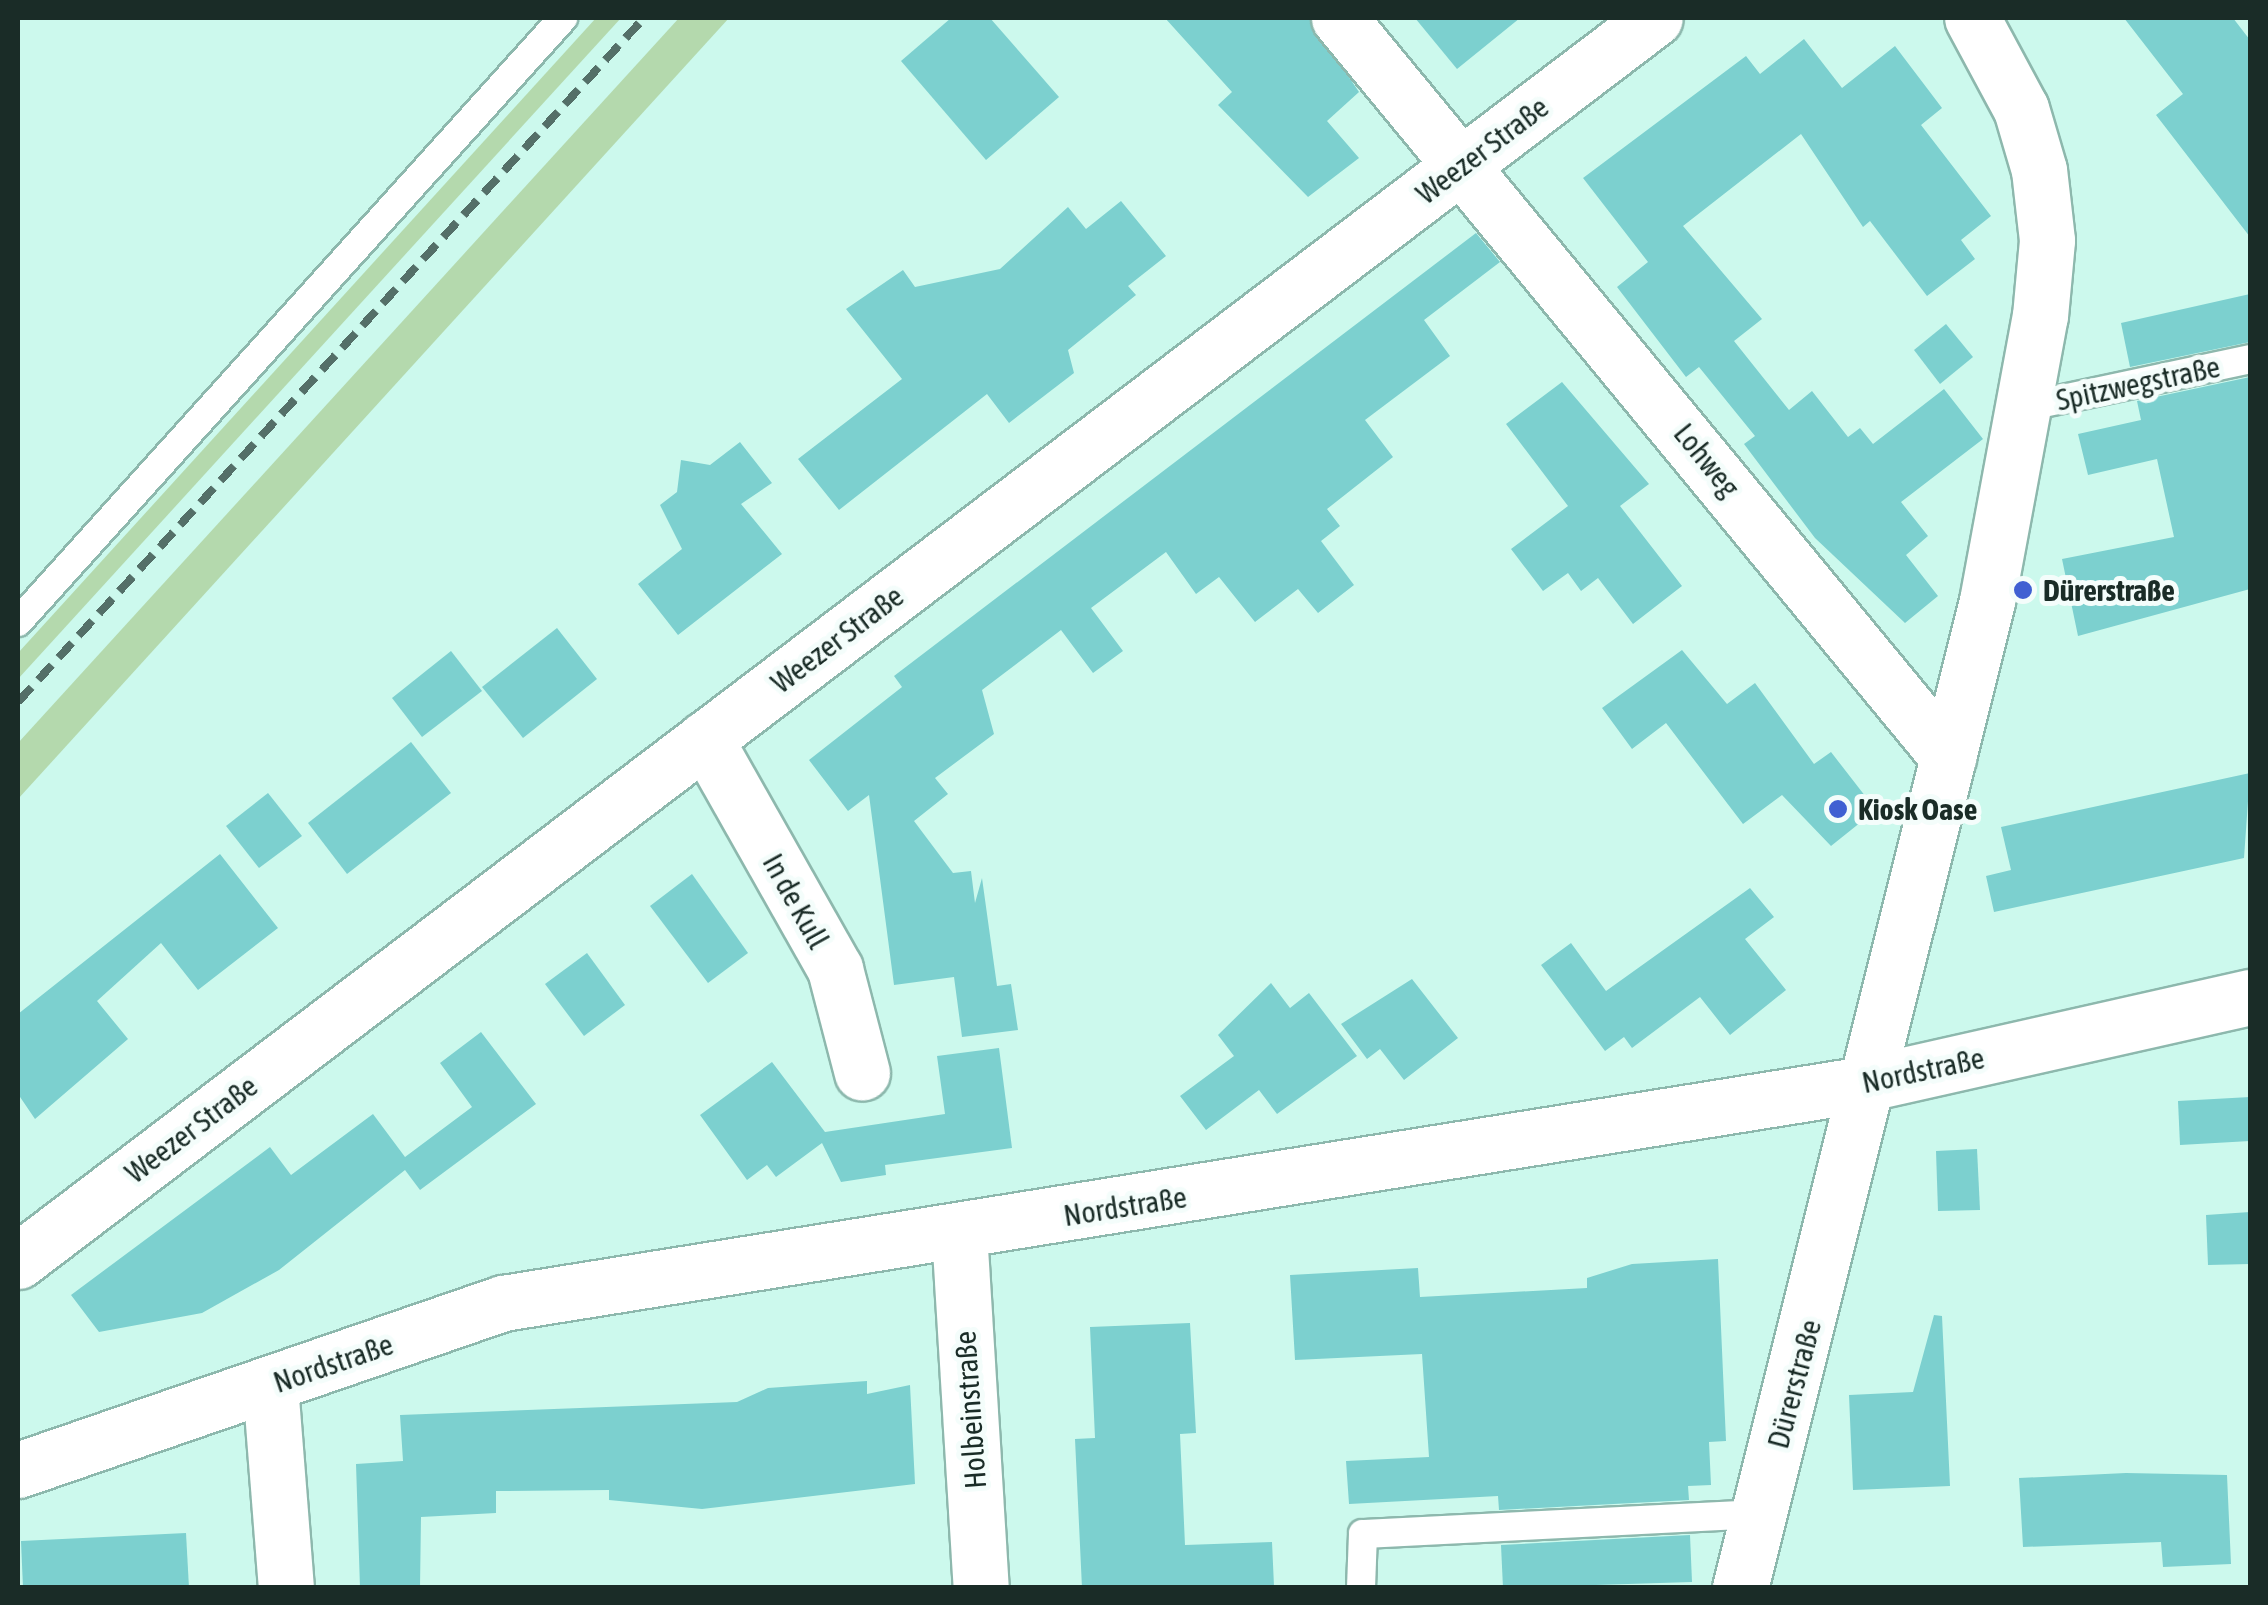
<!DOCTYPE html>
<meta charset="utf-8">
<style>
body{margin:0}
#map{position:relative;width:2268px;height:1605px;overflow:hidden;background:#ccf9ed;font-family:"Asap Condensed",sans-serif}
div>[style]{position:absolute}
.green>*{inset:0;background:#b4d9ad}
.building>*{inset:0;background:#7cd0cf}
.roads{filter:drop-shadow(2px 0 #8db8ad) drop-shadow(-2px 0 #8db8ad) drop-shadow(0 2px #8db8ad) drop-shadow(0 -2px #8db8ad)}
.lane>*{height:28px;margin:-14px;padding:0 14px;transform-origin:14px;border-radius:14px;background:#fff}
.street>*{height:55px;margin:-27.5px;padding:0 27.5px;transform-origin:27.5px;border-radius:27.5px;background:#fff}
.rail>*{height:8px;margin-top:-4px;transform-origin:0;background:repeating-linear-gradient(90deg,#546f68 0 20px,transparent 0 30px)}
.dots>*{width:28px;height:28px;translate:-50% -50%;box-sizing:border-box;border:5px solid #f4fdfb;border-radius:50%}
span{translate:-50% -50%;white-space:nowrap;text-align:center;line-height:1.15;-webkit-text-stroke:10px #f4fdfb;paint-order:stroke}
.street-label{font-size:30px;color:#1a2c27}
.poi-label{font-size:30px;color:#1a2c27;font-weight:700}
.left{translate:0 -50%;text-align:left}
.frame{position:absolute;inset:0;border:20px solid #1a2c27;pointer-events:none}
</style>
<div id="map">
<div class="green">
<div style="clip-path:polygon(596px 18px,621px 18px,18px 679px,18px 653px)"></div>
<div style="clip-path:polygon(679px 18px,729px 18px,18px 799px,18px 743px)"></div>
</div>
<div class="building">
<div style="clip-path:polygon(951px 18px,990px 18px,1059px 97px,986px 160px,901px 61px)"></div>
<div style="clip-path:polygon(1165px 18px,1309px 18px,1359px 92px,1327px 121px,1359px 158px,1308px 197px,1218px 105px,1232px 92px)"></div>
<div style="clip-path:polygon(1415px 18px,1520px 18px,1457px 69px)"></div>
<div style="clip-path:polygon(2124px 18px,2233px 18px,2250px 40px,2250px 237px,2156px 115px,2183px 94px)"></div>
<div style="clip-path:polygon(1804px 39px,1842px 88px,1895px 46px,1942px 108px,1921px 125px,1991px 216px,1961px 240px,1975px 259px,1927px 296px,1870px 221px,1863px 227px,1801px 134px,1683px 226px,1762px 319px,1734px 341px,1789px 410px,1812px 391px,1848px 437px,1860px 428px,1873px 444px,1944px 389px,1983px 439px,1901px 502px,1928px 536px,1906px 555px,1938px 596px,1905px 623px,1815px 538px,1744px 444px,1755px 436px,1699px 367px,1686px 377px,1617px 287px,1648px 262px,1583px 178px,1746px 56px,1760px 74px)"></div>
<div style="clip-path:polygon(1121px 201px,1166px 256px,1128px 286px,1136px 295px,1068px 350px,1074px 373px,1009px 423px,987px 394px,839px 510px,798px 459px,902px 379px,846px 309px,903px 270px,915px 287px,1000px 269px,1068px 207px,1086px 229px)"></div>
<div style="clip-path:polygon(1476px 233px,1500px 262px,1424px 320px,1450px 356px,1365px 420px,1393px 457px,1327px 509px,1340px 526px,1321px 541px,1354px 585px,1318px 613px,1298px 589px,1255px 622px,1219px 577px,1196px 594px,1166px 552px,1091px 608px,1123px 651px,1093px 673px,1061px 630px,982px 690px,994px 734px,935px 778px,948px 794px,914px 821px,953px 873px,971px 871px,975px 903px,982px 878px,997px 986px,1011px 984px,1018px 1030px,962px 1037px,954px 977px,894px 985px,869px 795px,848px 811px,809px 760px,902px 687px,894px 676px)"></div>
<div style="clip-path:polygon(2250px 294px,2250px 342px,2130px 367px,2121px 323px)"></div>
<div style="clip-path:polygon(1946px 324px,1973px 357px,1940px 384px,1914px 350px)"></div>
<div style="clip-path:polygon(2250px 377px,2250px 589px,2078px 636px,2062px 559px,2174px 537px,2157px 459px,2088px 475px,2078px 434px,2141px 420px,2137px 401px)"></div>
<div style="clip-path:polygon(1562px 382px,1649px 484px,1620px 506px,1682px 586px,1633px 624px,1598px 578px,1581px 591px,1568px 573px,1543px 591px,1511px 549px,1568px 506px,1506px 424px)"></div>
<div style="clip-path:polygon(740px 442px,772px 483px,741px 504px,782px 554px,678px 635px,638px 584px,682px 549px,660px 505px,677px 492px,681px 460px,710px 465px)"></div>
<div style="clip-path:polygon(557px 628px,597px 679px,523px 738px,482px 687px)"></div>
<div style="clip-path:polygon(1682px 650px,1727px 704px,1755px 683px,1814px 764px,1831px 752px,1876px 810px,1831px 846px,1782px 795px,1743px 824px,1666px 723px,1632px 749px,1602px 708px)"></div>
<div style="clip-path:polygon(451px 651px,482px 691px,422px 737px,392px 698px)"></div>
<div style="clip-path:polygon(411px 742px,451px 793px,347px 874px,308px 823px)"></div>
<div style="clip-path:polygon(2250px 773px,2244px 858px,1994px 912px,1986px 876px,2011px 870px,2001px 827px)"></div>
<div style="clip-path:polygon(268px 793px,302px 836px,259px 868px,226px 826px)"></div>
<div style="clip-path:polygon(220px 854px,278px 928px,198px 990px,161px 943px,97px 1001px,128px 1039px,35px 1119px,18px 1094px,18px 1014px)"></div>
<div style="clip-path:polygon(692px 874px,748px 953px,708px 983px,650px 906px)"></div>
<div style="clip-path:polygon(1750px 888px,1774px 917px,1745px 939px,1786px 990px,1730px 1035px,1700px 997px,1632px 1048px,1624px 1037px,1605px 1051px,1541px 965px,1571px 943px,1606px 991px)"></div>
<div style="clip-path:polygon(587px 953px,625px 1005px,584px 1036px,545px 984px)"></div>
<div style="clip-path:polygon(1412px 979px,1458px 1038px,1404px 1080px,1380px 1049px,1367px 1059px,1341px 1024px)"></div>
<div style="clip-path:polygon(1271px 983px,1290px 1008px,1309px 993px,1357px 1056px,1277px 1114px,1259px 1090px,1206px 1130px,1180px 1096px,1234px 1056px,1218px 1035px)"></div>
<div style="clip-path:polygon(481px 1032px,536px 1104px,420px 1190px,405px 1170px,279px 1270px,202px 1313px,99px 1332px,71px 1295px,270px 1147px,291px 1175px,373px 1114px,405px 1157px,472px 1107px,440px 1063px)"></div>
<div style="clip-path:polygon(999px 1048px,1012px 1148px,885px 1165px,886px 1175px,841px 1182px,822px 1143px,776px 1177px,767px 1165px,747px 1180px,700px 1115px,772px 1062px,825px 1132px,945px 1114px,937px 1056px)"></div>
<div style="clip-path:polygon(2250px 1097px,2250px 1141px,2180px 1145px,2178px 1101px)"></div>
<div style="clip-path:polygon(1977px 1149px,1980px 1210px,1938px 1211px,1936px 1151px)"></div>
<div style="clip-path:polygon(2250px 1212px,2250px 1264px,2208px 1265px,2206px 1215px)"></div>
<div style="clip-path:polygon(1718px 1259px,1726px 1441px,1709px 1442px,1711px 1485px,1688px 1486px,1689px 1500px,1499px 1510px,1498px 1496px,1349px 1504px,1346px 1461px,1429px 1457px,1422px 1354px,1295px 1360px,1290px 1275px,1418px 1268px,1420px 1297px,1587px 1288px,1587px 1278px,1632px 1264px)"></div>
<div style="clip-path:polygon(1934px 1315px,1942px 1316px,1950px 1486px,1853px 1490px,1849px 1395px,1913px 1392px)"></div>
<div style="clip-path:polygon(1190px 1323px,1196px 1433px,1180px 1434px,1185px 1545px,1272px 1542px,1274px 1586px,1082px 1588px,1075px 1439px,1095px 1438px,1090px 1327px)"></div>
<div style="clip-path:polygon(867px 1381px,867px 1394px,910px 1385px,915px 1484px,702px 1509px,609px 1500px,609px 1490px,496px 1491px,496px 1513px,421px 1517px,420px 1588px,360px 1588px,356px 1464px,403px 1461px,400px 1415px,737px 1402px,768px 1388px)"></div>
<div style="clip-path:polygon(2126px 1473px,2227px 1475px,2231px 1564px,2163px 1567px,2161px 1542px,2023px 1547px,2019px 1478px)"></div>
<div style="clip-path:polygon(186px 1533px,189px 1588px,23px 1588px,21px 1541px)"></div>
<div style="clip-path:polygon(1690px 1535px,1692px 1582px,1503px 1588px,1501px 1545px)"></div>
</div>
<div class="roads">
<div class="lane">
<div style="left:2025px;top:407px;width:230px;rotate:-12deg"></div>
<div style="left:18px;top:622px;width:814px;rotate:-47.94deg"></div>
<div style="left:1361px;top:1588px;width:54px;rotate:-87.9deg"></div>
<div style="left:1363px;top:1534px;width:398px;rotate:-2.9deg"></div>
</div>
<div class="street">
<div style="left:1339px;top:18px;width:958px;rotate:50.51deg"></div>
<div style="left:705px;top:739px;width:264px;rotate:60.5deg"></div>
<div style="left:835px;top:969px;width:107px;rotate:75.4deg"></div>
<div style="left:959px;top:1232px;width:357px;rotate:86.5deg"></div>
<div style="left:18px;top:1261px;width:2055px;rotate:-37.21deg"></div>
<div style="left:270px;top:1385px;width:204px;rotate:85.5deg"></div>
<div style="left:18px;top:1470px;width:513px;rotate:-19deg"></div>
<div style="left:503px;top:1303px;width:1379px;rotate:-9.14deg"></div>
<div style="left:1864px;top:1084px;width:396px;rotate:-12.7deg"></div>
<div style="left:1740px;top:1588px;width:1017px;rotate:-75.95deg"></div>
<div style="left:1987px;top:601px;width:290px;rotate:-79.5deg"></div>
<div style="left:2040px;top:316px;width:76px;rotate:-84.7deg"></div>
<div style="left:2047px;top:240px;width:70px;rotate:-96.5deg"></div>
<div style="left:2039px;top:170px;width:64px;rotate:-106.4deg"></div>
<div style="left:2021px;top:109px;width:103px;rotate:-118.3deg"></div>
</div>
</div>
<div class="rail">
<div style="left:18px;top:702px;width:927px;rotate:-47.54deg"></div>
</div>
<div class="dots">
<div style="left:2023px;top:590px;background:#4060d2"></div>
<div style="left:1838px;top:809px;background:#4060d2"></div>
</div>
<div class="street-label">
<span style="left:1482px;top:150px;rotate:-37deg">Weezer Straße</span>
<span style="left:2138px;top:383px;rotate:-12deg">Spitzwegstraße</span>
<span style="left:1707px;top:460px;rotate:51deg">Lohweg</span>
<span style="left:837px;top:639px;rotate:-37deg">Weezer Straße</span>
<span style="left:796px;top:901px;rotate:61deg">In de Kull</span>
<span style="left:1923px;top:1070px;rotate:-12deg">Nordstraße</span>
<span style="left:191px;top:1129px;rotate:-37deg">Weezer Straße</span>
<span style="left:1125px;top:1206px;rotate:-9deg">Nordstraße</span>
<span style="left:333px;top:1363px;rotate:-19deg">Nordstraße</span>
<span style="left:1794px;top:1384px;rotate:-75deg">Dürerstraße</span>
<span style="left:970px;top:1410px;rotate:-94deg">Holbeinstraße</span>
</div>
<div class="poi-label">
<span class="left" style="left:2043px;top:590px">Dürerstraße</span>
<span class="left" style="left:1858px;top:809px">Kiosk Oase</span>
</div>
<div class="frame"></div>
</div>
